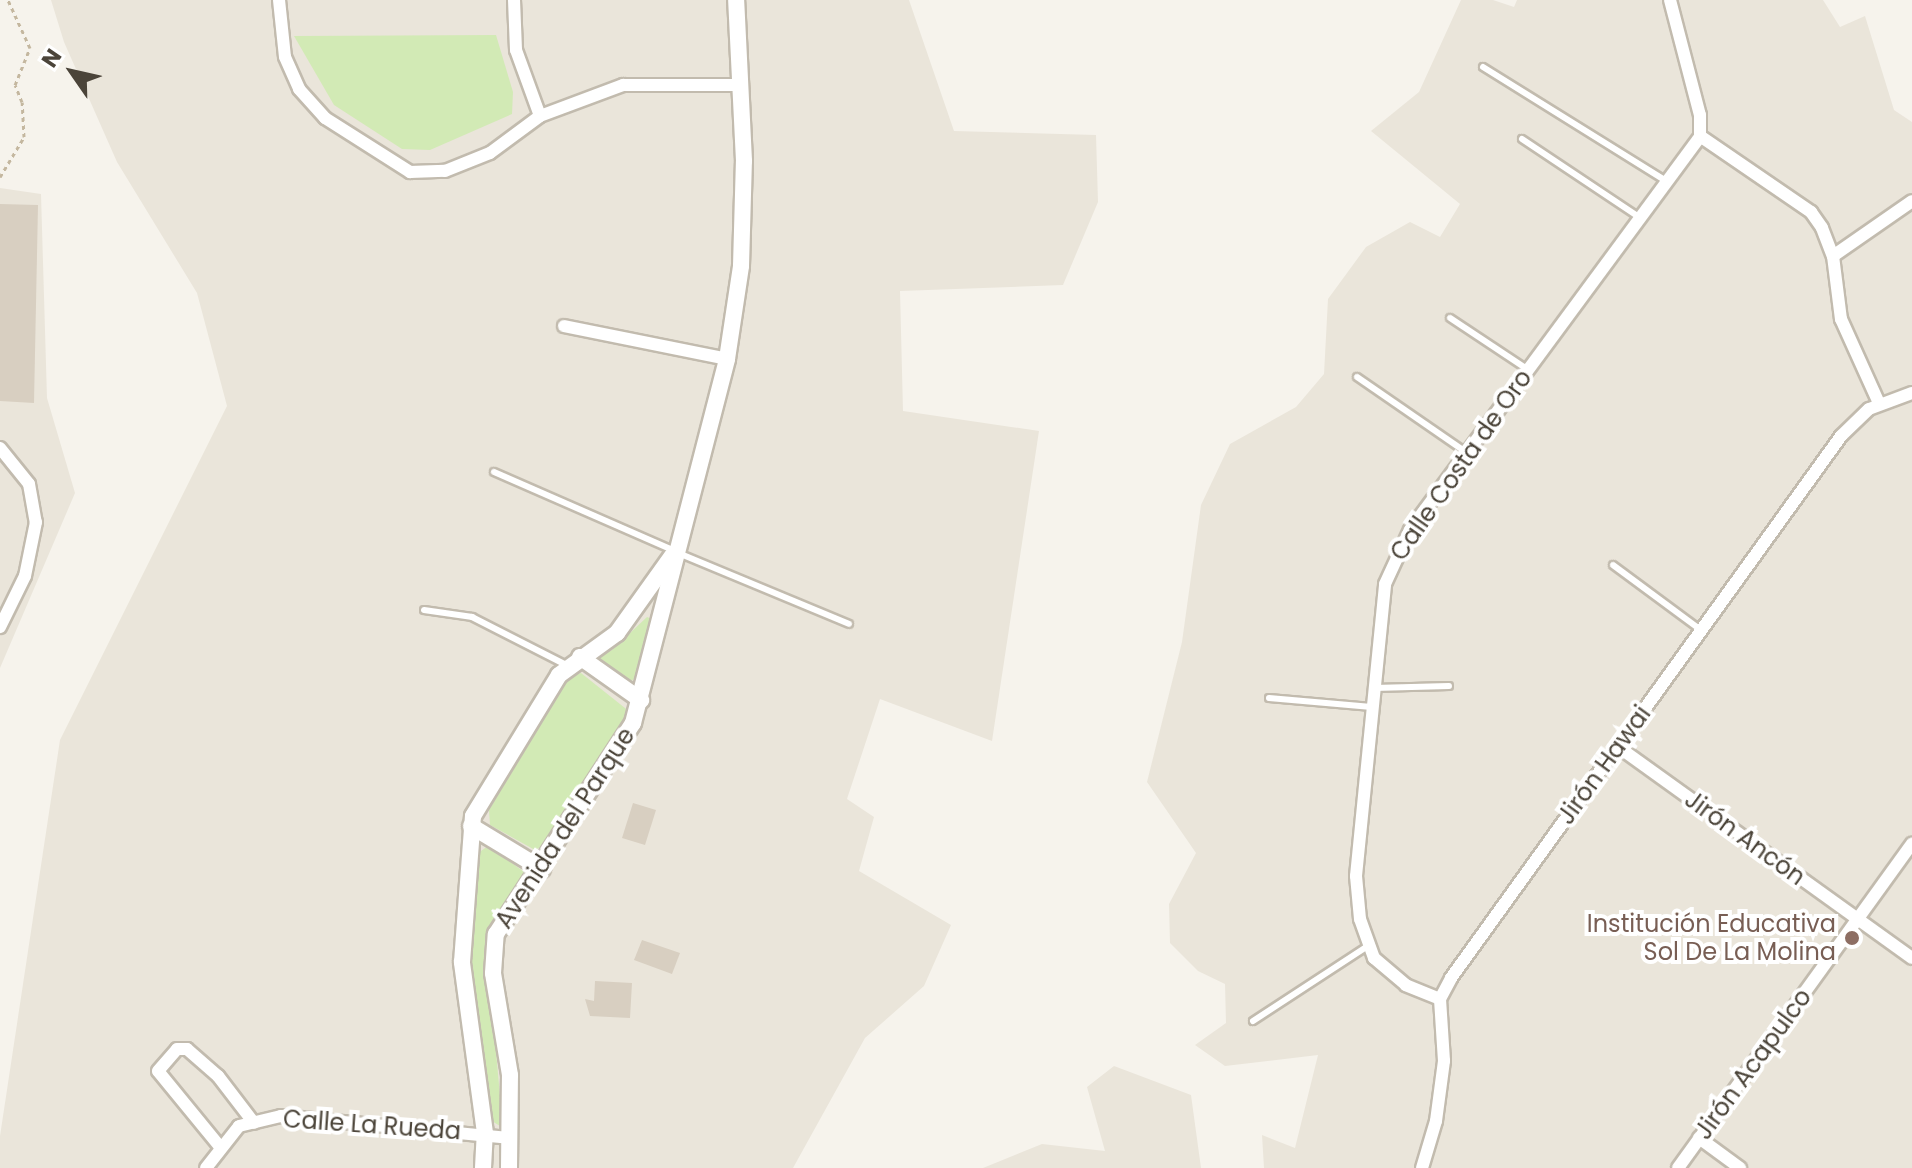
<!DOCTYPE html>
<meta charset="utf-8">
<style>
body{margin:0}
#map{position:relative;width:1912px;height:1168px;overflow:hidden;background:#f6f3ec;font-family:Poppins,sans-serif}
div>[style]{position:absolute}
.residential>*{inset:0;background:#eae5da}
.green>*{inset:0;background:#d2eab5}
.building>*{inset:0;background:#d8cfc1}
.path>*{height:3px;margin-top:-1.5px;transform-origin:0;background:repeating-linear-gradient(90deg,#c4b79f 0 4px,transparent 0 8px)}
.roads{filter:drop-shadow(2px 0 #c2bbae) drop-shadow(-2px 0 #c2bbae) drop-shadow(0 2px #c2bbae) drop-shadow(0 -2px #c2bbae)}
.service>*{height:6px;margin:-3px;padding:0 3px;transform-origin:3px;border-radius:3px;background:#fff}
.minor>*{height:12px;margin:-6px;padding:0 6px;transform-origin:6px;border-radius:6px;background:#fff}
.tertiary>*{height:16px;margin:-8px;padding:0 8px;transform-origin:8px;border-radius:8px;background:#fff}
.dots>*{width:22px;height:22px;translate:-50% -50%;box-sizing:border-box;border:4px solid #fff;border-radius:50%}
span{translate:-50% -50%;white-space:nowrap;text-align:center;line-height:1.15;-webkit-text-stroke:8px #fff;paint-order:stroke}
.street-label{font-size:24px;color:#4b4439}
.education-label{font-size:24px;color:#785e54}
.right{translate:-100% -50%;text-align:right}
.north{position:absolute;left:32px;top:32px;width:80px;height:80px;-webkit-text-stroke:6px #fff;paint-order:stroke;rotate:304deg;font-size:22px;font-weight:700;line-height:32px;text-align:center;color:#4b4439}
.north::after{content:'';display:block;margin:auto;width:28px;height:36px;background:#4b4439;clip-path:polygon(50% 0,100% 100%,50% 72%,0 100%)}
</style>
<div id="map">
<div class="residential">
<div style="clip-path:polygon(51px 0,909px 0,954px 131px,1096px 135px,1098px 202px,1063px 285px,900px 291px,903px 411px,1039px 431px,992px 741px,880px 699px,847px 799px,874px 817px,859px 871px,951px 925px,924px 986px,865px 1038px,793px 1168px,0 1168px,0 1136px,60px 740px,227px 406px,197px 293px,117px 162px,64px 42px)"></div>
<div style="clip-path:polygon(1461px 0,1493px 0,1514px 7px,1517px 0,1823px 0,1840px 27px,1865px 16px,1894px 110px,1912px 122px,1912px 1168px,1264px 1168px,1262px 1135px,1295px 1148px,1318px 1055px,1225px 1066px,1195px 1045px,1226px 1023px,1225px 984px,1198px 971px,1170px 943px,1169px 904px,1196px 853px,1147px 782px,1182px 642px,1201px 505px,1230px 444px,1296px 407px,1324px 374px,1328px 299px,1366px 247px,1410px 222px,1440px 237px,1460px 204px,1371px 131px,1419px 92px)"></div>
<div style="clip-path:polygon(0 188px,41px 194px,47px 398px,75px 493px,0 668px)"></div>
<div style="clip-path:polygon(1114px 1066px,1191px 1095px,1201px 1168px,983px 1168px,1042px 1144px,1105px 1151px,1087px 1087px)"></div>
</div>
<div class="green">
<div style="clip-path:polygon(496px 35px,513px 92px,512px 114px,430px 150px,402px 149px,334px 105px,294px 36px)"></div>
<div style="clip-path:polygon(647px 617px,652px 619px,639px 673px,630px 683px,597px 662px,597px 656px,612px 650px)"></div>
<div style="clip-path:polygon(581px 673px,630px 712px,545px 845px,535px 850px,490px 825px,489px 810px,569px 677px)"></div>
<div style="clip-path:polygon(488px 846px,527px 874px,486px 943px,503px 1128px,492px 1121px,471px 957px,478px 853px)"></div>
</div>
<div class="building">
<div style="clip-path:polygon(0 204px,38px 205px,34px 403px,0 401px)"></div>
<div style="clip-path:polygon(633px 803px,656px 810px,645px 845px,622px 838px)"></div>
<div style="clip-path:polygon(642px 940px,680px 953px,672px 974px,634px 960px)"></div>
<div style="clip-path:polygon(595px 981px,632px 983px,630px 1018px,590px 1016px,585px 999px,594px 1001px)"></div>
</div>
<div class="path">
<div style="left:0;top:177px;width:47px;rotate:-59deg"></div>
<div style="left:24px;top:137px;width:35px;rotate:-93deg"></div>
<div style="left:22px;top:102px;width:18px;rotate:-112deg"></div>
<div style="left:15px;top:85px;width:40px;rotate:-68deg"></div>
<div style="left:30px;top:48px;width:53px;rotate:-114.6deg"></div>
</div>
<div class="roads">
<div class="service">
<div style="left:1483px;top:67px;width:216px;rotate:31.9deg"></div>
<div style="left:1522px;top:139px;width:141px;rotate:33.7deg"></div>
<div style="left:1450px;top:318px;width:92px;rotate:33.5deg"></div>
<div style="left:1357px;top:377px;width:134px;rotate:34.6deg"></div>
<div style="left:494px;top:472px;width:197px;rotate:23.6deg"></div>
<div style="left:678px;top:553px;width:185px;rotate:22.5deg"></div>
<div style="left:1613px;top:565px;width:109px;rotate:36.5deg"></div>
<div style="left:424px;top:610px;width:49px;rotate:8.3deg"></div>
<div style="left:472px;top:617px;width:108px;rotate:27deg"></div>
<div style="left:1374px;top:688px;width:75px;rotate:-1.5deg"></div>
<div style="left:1269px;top:698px;width:103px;rotate:5deg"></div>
<div style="left:1253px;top:1021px;width:139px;rotate:-33.2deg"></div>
</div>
<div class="minor">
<div style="left:279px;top:0;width:57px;rotate:84deg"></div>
<div style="left:285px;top:57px;width:35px;rotate:66deg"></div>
<div style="left:299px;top:89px;width:39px;rotate:48deg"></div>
<div style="left:325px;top:118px;width:101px;rotate:32.4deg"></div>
<div style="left:410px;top:172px;width:35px;rotate:-2deg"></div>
<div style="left:445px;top:171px;width:48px;rotate:-21.8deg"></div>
<div style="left:490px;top:153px;width:62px;rotate:-36.5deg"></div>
<div style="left:540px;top:116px;width:89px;rotate:-20.5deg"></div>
<div style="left:623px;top:85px;width:117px"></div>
<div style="left:514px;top:0;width:50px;rotate:87.7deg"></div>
<div style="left:516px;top:50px;width:70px;rotate:70deg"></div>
<div style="left:1670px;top:0;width:119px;rotate:75.4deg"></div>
<div style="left:1700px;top:115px;width:21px;rotate:90deg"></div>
<div style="left:1700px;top:136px;width:135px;rotate:34.4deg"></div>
<div style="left:1811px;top:212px;width:19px;rotate:55deg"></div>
<div style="left:1822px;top:228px;width:30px;rotate:69deg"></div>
<div style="left:1833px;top:256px;width:64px;rotate:82.8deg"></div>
<div style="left:1841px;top:319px;width:92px;rotate:65.7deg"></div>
<div style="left:1833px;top:256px;width:96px;rotate:-34.8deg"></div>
<div style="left:564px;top:326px;width:166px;rotate:11.4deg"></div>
<div style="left:0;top:448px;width:46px;rotate:51.1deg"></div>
<div style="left:29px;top:484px;width:39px;rotate:80deg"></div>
<div style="left:36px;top:522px;width:55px;rotate:101.5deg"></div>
<div style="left:25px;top:576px;width:57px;rotate:116.1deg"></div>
<div style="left:1617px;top:746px;width:363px;rotate:35.7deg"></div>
<div style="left:1440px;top:999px;width:37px;rotate:-158deg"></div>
<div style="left:1406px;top:985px;width:42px;rotate:-139.8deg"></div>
<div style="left:1374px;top:958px;width:41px;rotate:-109.7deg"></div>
<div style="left:1360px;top:919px;width:43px;rotate:-95.3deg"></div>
<div style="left:1356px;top:876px;width:293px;rotate:-84.3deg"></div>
<div style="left:1385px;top:584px;width:60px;rotate:-65.2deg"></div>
<div style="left:1410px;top:530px;width:489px;rotate:-53.6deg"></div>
<div style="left:1699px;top:1138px;width:51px;rotate:36.2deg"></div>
<div style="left:221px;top:1148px;width:99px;rotate:-129.3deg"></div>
<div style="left:158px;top:1071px;width:29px;rotate:-49deg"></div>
<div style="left:177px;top:1049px;width:10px"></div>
<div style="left:187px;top:1049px;width:41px;rotate:41.1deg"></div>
<div style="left:218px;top:1076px;width:59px;rotate:52.5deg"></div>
<div style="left:206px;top:1168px;width:53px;rotate:-51.8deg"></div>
<div style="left:239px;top:1126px;width:43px;rotate:-13.4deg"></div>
<div style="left:281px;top:1116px;width:231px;rotate:5.5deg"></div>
<div style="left:1422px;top:1168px;width:49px;rotate:-73.4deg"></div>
<div style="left:1436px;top:1121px;width:61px;rotate:-82.4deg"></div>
<div style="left:1444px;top:1061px;width:62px;rotate:-93.7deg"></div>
<div style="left:1440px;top:999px;width:24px;rotate:-62deg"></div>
<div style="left:1451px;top:978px;width:668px;rotate:-54.26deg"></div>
<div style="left:1841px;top:436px;width:39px;rotate:-44deg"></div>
<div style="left:1869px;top:409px;width:46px;rotate:-20.4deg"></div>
<div style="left:1678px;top:1168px;width:400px;rotate:-54.2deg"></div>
</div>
<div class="tertiary">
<div style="left:580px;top:657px;width:75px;rotate:35.2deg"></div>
<div style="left:471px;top:826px;width:83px;rotate:31.2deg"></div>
<div style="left:483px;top:1168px;width:35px;rotate:-87deg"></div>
<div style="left:485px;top:1133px;width:173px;rotate:-97.7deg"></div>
<div style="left:462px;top:962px;width:146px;rotate:-85.7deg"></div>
<div style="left:473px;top:816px;width:165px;rotate:-58.6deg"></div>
<div style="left:559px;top:675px;width:72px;rotate:-35.9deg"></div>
<div style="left:617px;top:633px;width:95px;rotate:-54.5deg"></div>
<div style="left:509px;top:1168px;width:93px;rotate:-89.4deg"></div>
<div style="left:510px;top:1075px;width:103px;rotate:-99.5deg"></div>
<div style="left:493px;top:973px;width:39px;rotate:-86deg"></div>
<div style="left:496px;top:934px;width:252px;rotate:-57deg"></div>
<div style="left:633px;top:723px;width:376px;rotate:-75.5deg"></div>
<div style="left:727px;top:359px;width:94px;rotate:-81.4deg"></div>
<div style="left:741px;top:266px;width:105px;rotate:-88.4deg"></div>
<div style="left:744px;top:161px;width:161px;rotate:-92.8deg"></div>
</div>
</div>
<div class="dots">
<div style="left:1852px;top:938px;background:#8d6e63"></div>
</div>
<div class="street-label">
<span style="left:1461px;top:465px;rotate:-55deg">Calle Costa de Oro</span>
<span style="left:1604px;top:765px;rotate:-54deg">Jirón Hawai</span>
<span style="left:565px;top:828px;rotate:-57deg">Avenida del Parque</span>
<span style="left:1745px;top:838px;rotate:36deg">Jirón Ancón</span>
<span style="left:1753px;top:1064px;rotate:-54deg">Jirón Acapulco</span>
<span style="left:372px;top:1125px;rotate:4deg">Calle La Rueda</span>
</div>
<div class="education-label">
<span class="right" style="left:1836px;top:938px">Institución Educativa<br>Sol De La Molina</span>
</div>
<div class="north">N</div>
</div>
